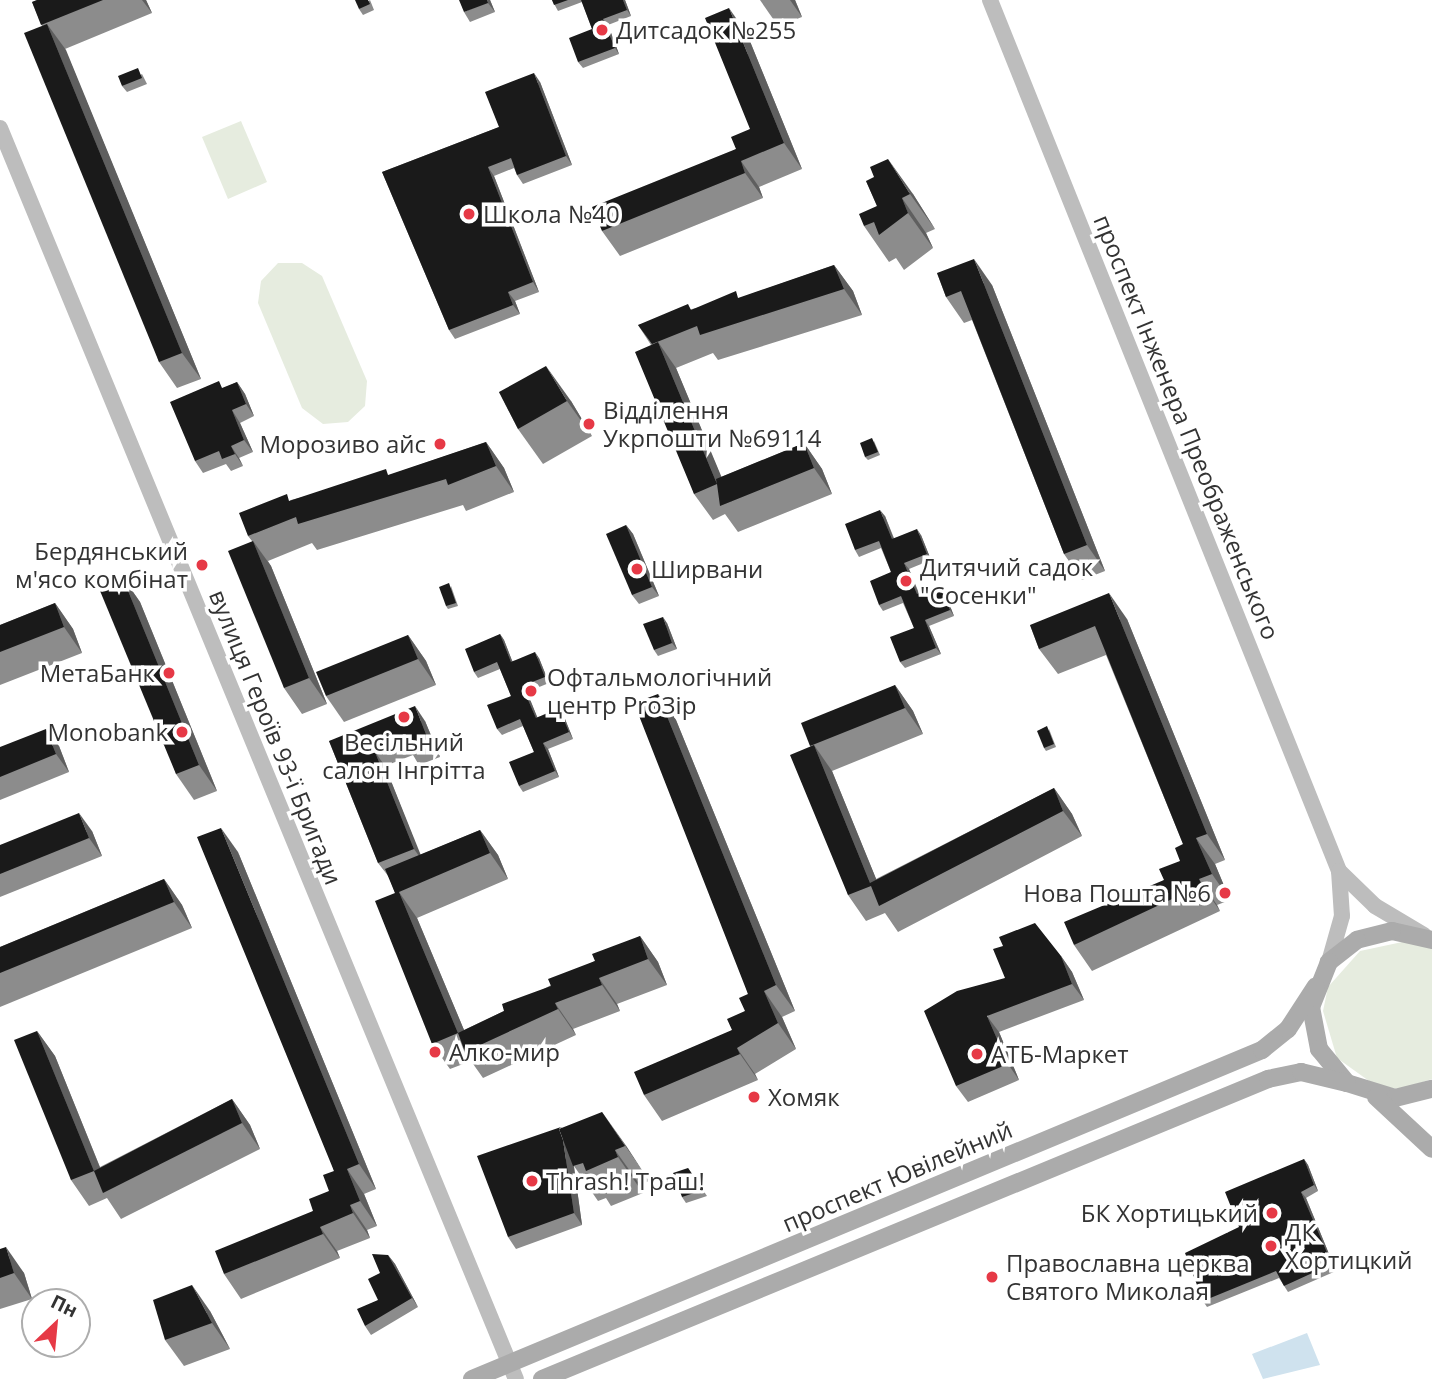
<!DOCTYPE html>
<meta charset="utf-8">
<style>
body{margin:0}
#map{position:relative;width:1432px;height:1379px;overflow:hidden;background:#fff;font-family:"Open Sans",sans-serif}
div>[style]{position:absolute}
.green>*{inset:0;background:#e6ecdf}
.water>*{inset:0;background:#cfe2ee}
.secondary>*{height:16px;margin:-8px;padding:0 8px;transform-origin:8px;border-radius:8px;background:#bdbdbd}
.primary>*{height:18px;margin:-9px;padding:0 9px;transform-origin:9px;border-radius:9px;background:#ababab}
.wall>*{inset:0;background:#8c8c8c}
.shaded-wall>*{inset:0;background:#5f5f5f}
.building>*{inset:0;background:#1a1a1a}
.dots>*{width:19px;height:19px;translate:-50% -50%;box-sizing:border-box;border:4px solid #fff;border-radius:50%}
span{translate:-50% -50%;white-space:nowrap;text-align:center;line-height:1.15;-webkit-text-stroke:7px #fff;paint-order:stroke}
.poi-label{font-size:24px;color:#333}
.left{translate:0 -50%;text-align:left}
.right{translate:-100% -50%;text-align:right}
.street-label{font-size:24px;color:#333}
.north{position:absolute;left:21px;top:1288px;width:70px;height:70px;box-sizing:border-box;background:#fff;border:2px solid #adadad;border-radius:50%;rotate:26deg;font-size:19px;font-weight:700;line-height:28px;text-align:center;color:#333}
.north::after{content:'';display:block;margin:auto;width:24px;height:32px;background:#e63946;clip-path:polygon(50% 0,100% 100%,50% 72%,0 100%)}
</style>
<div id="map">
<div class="green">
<div style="clip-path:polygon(241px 121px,267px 182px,228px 199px,202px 137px)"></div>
<div style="clip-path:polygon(278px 263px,302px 263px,322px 276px,367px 381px,365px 406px,348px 422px,323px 424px,302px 408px,258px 303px,261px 281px)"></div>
<div style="clip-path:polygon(1407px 941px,1432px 949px,1432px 1079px,1401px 1089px,1376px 1086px,1337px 1058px,1323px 1011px,1328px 987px,1360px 951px)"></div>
</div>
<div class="water">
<div style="clip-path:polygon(1307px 1333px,1320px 1365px,1263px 1379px,1252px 1354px)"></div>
</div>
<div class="secondary">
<div style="left:990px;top:0;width:938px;rotate:68.16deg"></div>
<div style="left:1339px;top:871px;width:45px;rotate:86.2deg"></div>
<div style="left:1342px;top:916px;width:48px;rotate:105.8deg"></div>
<div style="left:0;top:128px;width:1353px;rotate:67.59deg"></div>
<div style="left:1339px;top:871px;width:50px;rotate:44.2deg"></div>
<div style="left:1375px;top:906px;width:57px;rotate:30.6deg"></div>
</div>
<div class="primary">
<div style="left:1432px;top:940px;width:41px;rotate:-167.3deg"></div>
<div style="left:1392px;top:931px;width:36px;rotate:166deg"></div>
<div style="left:1357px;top:940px;width:36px;rotate:142deg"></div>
<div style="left:1329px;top:962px;width:48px;rotate:111.8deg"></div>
<div style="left:1311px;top:1007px;width:43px;rotate:79.2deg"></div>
<div style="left:1319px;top:1049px;width:44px;rotate:50.5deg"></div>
<div style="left:1347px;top:1083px;width:50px;rotate:17.4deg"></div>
<div style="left:1395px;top:1098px;width:38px;rotate:-14deg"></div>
<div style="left:1376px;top:1097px;width:76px;rotate:42.9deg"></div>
<div style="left:472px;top:1379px;width:856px;rotate:-22.61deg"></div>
<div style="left:1262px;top:1050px;width:33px;rotate:-39deg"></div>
<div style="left:1288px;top:1029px;width:51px;rotate:-56.9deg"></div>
<div style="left:542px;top:1379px;width:786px;rotate:-22.45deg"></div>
<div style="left:1268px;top:1079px;width:34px;rotate:-12deg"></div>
<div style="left:1301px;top:1072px;width:47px;rotate:13.4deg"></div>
</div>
<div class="wall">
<div style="clip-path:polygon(37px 0,146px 0,152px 13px,65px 49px,201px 379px,177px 388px,159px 362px,42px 26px,32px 2px)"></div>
<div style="clip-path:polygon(370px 0,374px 10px,363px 15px,359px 9px)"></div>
<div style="clip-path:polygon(490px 0,495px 12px,470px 22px,464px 12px)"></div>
<div style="clip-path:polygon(552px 0,625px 0,631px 16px,608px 25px,619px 54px,583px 68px,578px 62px,592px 29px,582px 2px,558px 11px)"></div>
<div style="clip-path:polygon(760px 0,795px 0,802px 17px,778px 26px)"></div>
<div style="clip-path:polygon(747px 34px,802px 169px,759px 187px,763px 198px,620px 256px,602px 231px,736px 149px,750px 129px)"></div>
<div style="clip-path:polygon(142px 74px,147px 84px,127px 92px,122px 86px)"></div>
<div style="clip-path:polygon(540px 82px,572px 165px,523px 184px,517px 175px,514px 168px,494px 176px,539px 292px,515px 301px,520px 314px,455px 339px,449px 330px,382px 172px,499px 127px)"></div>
<div style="clip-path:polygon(866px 181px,913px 194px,935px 229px,926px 233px,933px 248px,904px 270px,896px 258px,889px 262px,864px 226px,877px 206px)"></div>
<div style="clip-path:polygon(834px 265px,853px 291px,862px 315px,718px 360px,713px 353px,676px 368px,721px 477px,804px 443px,822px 469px,832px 494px,738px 532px,725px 514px,713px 520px,694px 494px,651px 345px,638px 325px,692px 309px,740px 298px)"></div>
<div style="clip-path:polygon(937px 273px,992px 285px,1105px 571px,1082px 580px,1064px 554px,972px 320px,964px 323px,946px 297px)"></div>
<div style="clip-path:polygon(237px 382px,245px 394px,254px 416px,240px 423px,253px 452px,239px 458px,243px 466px,231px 471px,226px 464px,203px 473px,195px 461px,224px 388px)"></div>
<div style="clip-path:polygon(499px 392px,571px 401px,592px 436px,543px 464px,518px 429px)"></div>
<div style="clip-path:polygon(874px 441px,880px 455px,868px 460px,865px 457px)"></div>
<div style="clip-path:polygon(486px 442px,504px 468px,514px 492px,466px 511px,463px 505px,317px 550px,312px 543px,268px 561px,271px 566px,327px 704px,302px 714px,284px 688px,252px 541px,248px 536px,291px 500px,390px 475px)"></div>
<div style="clip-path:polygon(885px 516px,894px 538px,921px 535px,931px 560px,909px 569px,919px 593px,944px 591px,954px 616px,929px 626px,941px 654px,905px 668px,900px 662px,914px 628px,903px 603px,883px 611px,879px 605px,891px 572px,881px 548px,859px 557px,855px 550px)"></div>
<div style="clip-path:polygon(626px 525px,633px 534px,659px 596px,639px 604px,632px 595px)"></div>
<div style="clip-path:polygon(122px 576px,140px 602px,217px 791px,194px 800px,176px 774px)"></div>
<div style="clip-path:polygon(451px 586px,458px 606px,448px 609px,446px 606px)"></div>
<div style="clip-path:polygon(55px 603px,73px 629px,82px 653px,0 685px,0 625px)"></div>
<div style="clip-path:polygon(1127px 619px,1225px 860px,1215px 864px,1230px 900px,1217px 905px,1220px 911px,1092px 971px,1074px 945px,1164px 880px,1180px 861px,1183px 844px,1106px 655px,1058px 674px,1039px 649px,1030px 625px)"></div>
<div style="clip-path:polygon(667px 623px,677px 649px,658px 656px,654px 650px)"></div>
<div style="clip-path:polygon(500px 634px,504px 640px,512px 661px,539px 658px,549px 683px,527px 692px,537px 717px,563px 714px,573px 739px,548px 749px,559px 777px,523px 792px,519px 786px,534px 752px,523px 726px,502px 735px,497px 729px,511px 696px,500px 669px,478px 678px,474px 672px)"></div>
<div style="clip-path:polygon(408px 635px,426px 661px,436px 685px,344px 722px,326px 696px)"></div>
<div style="clip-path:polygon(895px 685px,913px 711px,923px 734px,832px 771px,876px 879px,1054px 788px,1072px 814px,1082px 836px,898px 932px,885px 913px,866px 921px,848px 895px,810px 746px)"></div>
<div style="clip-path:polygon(658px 694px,676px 720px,795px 1011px,782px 1017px,796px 1049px,755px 1074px,758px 1080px,662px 1121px,644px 1095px,732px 1030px,745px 1011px,748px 994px)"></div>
<div style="clip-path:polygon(425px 721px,440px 757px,419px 765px,413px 755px,385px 766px,420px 855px,480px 830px,498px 855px,508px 879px,417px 918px,464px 1030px,504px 1011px,640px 936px,658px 962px,667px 985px,617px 1004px,620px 1011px,573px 1029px,576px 1035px,483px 1078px,471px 1061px,450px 1069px,432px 1044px,395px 893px,389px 877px,378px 863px,329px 741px)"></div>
<div style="clip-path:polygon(1049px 729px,1056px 747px,1046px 751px,1044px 748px)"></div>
<div style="clip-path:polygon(59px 746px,69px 772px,0 800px,0 747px)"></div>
<div style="clip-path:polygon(92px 831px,102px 856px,0 897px,0 845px)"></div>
<div style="clip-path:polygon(238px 852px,376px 1189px,364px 1194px,377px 1226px,367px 1230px,370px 1238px,337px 1251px,340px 1258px,241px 1299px,224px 1274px,313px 1211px,329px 1191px,334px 1171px)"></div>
<div style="clip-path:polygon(164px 879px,182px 905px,192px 928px,0 1007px,0 947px)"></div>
<div style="clip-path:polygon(1061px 956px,1072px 972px,1084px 1000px,999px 1032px,1019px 1080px,968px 1102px,956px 1086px,1005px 978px)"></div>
<div style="clip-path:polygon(37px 1031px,55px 1056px,100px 1167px,232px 1099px,250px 1125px,260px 1149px,121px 1219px,107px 1198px,89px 1206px,71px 1180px)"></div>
<div style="clip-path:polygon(602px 1112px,649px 1181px,640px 1185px,643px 1193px,611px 1206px,606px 1198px,598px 1201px,574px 1166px,582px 1225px,516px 1249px,508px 1237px)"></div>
<div style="clip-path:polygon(1304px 1159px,1308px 1165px,1318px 1191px,1306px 1198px,1336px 1271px,1288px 1292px,1279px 1278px,1207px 1307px,1203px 1301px,1239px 1227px)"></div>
<div style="clip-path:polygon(688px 1168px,707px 1196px,686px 1203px,682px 1197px)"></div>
<div style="clip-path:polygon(0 1249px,24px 1273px,32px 1299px,0 1309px)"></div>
<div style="clip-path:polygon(388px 1255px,395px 1264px,418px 1307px,371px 1335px,365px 1326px,378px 1300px,380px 1273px)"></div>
<div style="clip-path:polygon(210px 1311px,230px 1349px,184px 1366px,165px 1340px)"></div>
</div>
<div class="shaded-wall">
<div style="clip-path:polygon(142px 0,146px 0,152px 13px)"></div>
<div style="clip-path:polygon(487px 0,490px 0,495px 12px,488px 3px)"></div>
<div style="clip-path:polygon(623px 0,625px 0,631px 16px,627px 10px)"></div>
<div style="clip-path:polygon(790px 0,795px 0,802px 17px)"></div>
<div style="clip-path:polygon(729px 8px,747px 34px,802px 169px,784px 143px)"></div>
<div style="clip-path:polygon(603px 19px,608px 25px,619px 54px,615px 48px)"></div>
<div style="clip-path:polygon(47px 24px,66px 50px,201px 379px,182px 353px)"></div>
<div style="clip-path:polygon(534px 73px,540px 82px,572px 165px,566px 156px)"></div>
<div style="clip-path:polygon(888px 159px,913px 194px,935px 229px,910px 194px)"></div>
<div style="clip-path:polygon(741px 161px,759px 187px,763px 198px,745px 173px)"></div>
<div style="clip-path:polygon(488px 167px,494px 176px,539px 292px,533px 282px)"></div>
<div style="clip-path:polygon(902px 198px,926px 233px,933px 248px,908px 213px)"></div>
<div style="clip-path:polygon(974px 259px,992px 285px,1105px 571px,1087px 545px)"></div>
<div style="clip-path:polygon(834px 265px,853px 291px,862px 315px,844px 289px)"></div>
<div style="clip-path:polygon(508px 292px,515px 301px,520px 314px,513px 305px)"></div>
<div style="clip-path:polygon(658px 342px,676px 368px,732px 502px,717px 484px)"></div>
<div style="clip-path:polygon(546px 366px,571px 401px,592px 436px,567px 401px)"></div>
<div style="clip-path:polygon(237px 382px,245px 394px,254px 416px,246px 404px)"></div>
<div style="clip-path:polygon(232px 410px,240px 423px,253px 452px,244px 440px)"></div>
<div style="clip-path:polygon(486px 442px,504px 468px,514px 492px,496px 466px)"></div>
<div style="clip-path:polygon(804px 443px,822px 469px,832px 494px,814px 468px)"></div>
<div style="clip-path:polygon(231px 446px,239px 458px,243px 466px,235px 454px)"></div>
<div style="clip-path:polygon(880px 510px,885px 516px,896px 545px,892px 539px)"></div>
<div style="clip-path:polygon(626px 525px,633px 534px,659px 596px,652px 587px)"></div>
<div style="clip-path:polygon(917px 529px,921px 535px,931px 560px,927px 554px)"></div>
<div style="clip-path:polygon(253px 541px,271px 566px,327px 704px,309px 678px)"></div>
<div style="clip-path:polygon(904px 563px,909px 569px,921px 600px,917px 594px)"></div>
<div style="clip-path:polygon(122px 576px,140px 602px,217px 791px,199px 765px)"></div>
<div style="clip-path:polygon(940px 585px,944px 591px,954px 616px,950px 610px)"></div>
<div style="clip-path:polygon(1109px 593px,1127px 619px,1225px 860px,1207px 834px)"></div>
<div style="clip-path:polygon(55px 603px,73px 629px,82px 653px,64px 627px)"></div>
<div style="clip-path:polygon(663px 617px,667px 623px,677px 649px,672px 643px)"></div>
<div style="clip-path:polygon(925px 620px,929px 626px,941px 654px,936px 648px)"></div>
<div style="clip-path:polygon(500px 634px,504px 640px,515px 668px,511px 662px)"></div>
<div style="clip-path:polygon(408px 635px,426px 661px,436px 685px,418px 659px)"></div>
<div style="clip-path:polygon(535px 652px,539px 658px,549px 683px,545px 677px)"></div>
<div style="clip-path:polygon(895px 685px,913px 711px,923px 734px,905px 708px)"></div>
<div style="clip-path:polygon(522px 686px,527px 692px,540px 724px,536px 718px)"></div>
<div style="clip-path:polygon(658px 694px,676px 720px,795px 1011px,776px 985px)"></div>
<div style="clip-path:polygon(415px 706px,425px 721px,440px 757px,429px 742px)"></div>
<div style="clip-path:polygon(559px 708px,563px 714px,573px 739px,569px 732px)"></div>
<div style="clip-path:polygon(46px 729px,59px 746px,69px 772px,56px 754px)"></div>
<div style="clip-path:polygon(543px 743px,548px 749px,559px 777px,555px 771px)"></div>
<div style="clip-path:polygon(814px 745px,832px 771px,886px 903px,870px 883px)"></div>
<div style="clip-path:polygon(375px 752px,385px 766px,424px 863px,414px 849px)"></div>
<div style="clip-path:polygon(1054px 788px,1072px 814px,1082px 836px,1063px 811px)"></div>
<div style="clip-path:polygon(79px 813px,92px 831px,102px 856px,89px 838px)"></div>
<div style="clip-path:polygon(221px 828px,238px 852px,376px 1189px,359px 1164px)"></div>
<div style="clip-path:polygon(480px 830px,498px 855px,508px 879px,490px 853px)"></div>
<div style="clip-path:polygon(1196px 838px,1215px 864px,1230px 900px,1212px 874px)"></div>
<div style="clip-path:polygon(164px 879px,182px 905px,192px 928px,174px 902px)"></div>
<div style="clip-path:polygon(1199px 879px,1217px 905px,1220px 911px,1202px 885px)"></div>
<div style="clip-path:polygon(399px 892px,417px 918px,472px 1049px,458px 1033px)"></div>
<div style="clip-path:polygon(640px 936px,658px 962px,667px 985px,648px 959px)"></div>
<div style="clip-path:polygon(1061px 956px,1072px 972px,1084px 1000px,1072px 984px)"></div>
<div style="clip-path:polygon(599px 978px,617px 1004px,620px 1011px,602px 985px)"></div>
<div style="clip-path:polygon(764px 991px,782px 1017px,796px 1049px,778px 1023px)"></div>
<div style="clip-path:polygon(555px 1003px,573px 1029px,576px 1035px,558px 1009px)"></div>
<div style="clip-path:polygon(987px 1016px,999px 1032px,1019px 1080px,1008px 1064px)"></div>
<div style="clip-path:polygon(37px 1031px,55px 1056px,109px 1190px,94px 1171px)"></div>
<div style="clip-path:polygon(737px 1048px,755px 1074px,758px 1080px,740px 1054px)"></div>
<div style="clip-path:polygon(232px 1099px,250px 1125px,260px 1149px,242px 1123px)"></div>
<div style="clip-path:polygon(602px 1112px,627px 1147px,649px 1181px,625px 1146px)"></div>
<div style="clip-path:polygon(561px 1127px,570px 1139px,582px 1225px,574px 1213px)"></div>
<div style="clip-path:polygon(615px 1150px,640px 1185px,643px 1193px,618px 1157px)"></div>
<div style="clip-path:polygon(1304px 1159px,1308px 1165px,1318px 1191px,1314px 1185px)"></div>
<div style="clip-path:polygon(347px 1169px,364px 1194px,377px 1226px,360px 1201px)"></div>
<div style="clip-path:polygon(1301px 1192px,1306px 1198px,1336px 1271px,1332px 1264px)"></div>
<div style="clip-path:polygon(350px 1205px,367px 1230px,370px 1238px,353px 1213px)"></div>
<div style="clip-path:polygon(320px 1227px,337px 1251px,340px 1258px,323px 1234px)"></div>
<div style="clip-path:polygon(6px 1247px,24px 1273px,32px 1299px,14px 1273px)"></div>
<div style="clip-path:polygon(388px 1255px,395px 1264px,418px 1307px,412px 1298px)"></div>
<div style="clip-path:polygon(192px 1285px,210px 1311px,230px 1349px,212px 1323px)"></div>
</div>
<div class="building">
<div style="clip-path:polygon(37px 0,103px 0,41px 25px,32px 2px)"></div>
<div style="clip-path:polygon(355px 0,368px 0,370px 4px,359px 9px)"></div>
<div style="clip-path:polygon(459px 0,487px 0,488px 3px,464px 12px)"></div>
<div style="clip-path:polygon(552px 0,568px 0,554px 5px)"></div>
<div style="clip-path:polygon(581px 0,623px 0,627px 10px,603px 19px,615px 48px,578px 62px,569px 38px,592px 29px)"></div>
<div style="clip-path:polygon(729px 8px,784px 143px,741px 161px,745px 173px,602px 231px,592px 207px,736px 149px,731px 137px,750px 129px,705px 18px)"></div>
<div style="clip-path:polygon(47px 24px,182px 353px,159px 362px,24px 33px)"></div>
<div style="clip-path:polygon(138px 68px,142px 78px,122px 86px,118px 76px)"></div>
<div style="clip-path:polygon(534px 73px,566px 156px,517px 175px,511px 158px,488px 167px,533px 282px,508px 292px,513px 305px,449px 330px,382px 172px,499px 127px,485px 92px)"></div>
<div style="clip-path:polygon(888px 159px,910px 194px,902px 198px,908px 213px,879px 235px,874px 222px,864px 226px,859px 214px,877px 206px,866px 181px,874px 177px,870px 167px)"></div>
<div style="clip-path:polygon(974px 259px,1087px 545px,1064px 554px,961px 291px,946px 297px,937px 273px)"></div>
<div style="clip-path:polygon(834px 265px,844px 289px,700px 335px,697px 326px,652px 344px,638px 325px,688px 304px,691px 310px,736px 291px,738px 298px)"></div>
<div style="clip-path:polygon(658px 342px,717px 484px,716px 479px,804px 443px,814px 468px,720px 506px,717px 484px,694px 494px,635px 352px)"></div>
<div style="clip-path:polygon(546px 366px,567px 401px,518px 429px,499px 392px)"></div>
<div style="clip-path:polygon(219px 381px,222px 388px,237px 382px,246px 404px,232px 410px,244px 440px,231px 446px,235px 454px,222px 459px,219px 451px,195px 461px,170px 402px)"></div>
<div style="clip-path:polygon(872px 438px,878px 452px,865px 457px,860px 443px)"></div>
<div style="clip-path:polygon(486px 442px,496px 466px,448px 485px,446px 479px,298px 524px,296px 517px,248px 536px,239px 513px,287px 494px,289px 501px,386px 469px,388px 475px)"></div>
<div style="clip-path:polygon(880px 510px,892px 539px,917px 529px,927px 554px,904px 563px,917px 594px,940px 585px,950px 610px,925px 620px,936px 648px,900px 662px,890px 637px,914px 628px,901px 596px,879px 605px,870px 581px,891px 572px,879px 541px,855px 550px,845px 524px)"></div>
<div style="clip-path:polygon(626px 525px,652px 587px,632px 595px,606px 534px)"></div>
<div style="clip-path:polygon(253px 541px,309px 678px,284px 688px,228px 551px)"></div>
<div style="clip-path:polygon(122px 576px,199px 765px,176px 774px,98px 586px)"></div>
<div style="clip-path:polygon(449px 583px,456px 603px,446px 606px,439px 587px)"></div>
<div style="clip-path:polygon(1109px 593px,1207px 834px,1196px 838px,1212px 874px,1199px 879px,1202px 885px,1074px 945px,1064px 922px,1164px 880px,1159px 869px,1180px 861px,1175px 848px,1183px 844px,1095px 626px,1039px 649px,1030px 625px)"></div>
<div style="clip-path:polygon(55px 603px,64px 627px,0 652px,0 625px)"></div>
<div style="clip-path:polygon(663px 617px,672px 643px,654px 650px,643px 624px)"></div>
<div style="clip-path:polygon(500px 634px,511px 662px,535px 652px,545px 677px,522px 686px,536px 718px,559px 708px,569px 732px,543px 743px,555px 771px,519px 786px,509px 762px,534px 752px,520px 719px,497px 729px,487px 705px,511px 696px,497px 662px,474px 672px,465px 649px)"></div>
<div style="clip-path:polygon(408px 635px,418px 659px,326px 696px,316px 672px)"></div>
<div style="clip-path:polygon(895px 685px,905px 708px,810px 746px,801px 723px)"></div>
<div style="clip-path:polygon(658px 694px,776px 985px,764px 991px,778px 1023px,737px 1048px,740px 1054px,644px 1095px,634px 1072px,732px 1030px,727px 1019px,745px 1011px,739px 998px,748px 994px,634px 703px)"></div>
<div style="clip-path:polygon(415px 706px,429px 742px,409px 750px,405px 740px,375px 752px,414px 849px,378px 863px,329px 741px)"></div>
<div style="clip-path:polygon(1047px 726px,1054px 744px,1044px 748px,1037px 731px)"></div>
<div style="clip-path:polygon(46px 729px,56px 754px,0 777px,0 747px)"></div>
<div style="clip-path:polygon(814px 745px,870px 883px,1054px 788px,1063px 811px,879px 906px,871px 886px,848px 895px,790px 755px)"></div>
<div style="clip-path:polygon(79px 813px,89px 838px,0 874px,0 845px)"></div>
<div style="clip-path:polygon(221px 828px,359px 1164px,347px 1169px,360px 1201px,350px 1205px,353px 1213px,320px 1227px,323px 1234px,224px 1274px,215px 1251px,313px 1211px,309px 1199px,329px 1191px,323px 1175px,334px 1171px,197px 837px)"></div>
<div style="clip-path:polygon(480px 830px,490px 853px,399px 892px,458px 1033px,504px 1011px,502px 1004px,551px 986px,548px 979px,595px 961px,592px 954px,640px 936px,648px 959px,599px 978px,602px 985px,555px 1003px,558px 1009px,465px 1052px,458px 1033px,432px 1044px,375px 901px,395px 893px,385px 869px)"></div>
<div style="clip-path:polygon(164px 879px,174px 902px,0 973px,0 947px)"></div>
<div style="clip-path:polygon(1035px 923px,1061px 956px,1072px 984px,987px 1016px,1008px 1064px,956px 1086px,924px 1011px,957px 991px,1005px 978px,993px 949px,1003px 946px,999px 937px)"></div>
<div style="clip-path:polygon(37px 1031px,94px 1171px,71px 1180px,14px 1040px)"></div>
<div style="clip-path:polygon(232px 1099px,242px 1123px,103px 1193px,94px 1171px)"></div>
<div style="clip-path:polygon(602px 1112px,625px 1146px,615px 1150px,618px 1157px,586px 1171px,583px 1163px,573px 1166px,559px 1129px)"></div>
<div style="clip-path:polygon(561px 1127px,559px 1129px,563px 1140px,574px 1213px,508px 1237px,477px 1156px)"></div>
<div style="clip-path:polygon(1304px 1159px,1314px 1185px,1301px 1192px,1332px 1264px,1284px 1286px,1276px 1271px,1203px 1301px,1185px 1253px,1239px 1227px,1225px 1192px)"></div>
<div style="clip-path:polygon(688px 1168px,703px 1190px,682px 1197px,673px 1173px)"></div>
<div style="clip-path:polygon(6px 1247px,14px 1273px,0 1278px,0 1249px)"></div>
<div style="clip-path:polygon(372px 1254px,388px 1255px,412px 1298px,365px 1326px,357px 1309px,378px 1300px,368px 1279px,380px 1273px)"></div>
<div style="clip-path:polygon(192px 1285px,212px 1323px,165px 1340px,153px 1300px)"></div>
</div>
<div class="dots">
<div style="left:602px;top:30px;background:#e63946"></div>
<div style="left:469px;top:214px;background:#e63946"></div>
<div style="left:589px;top:424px;background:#e63946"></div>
<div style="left:440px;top:444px;background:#e63946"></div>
<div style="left:202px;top:565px;background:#e63946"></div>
<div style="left:637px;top:569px;background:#e63946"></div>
<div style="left:906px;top:581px;background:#e63946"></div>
<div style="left:169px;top:673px;background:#e63946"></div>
<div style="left:531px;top:691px;background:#e63946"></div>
<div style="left:404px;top:717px;background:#e63946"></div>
<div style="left:182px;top:732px;background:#e63946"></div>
<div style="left:1225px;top:893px;background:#e63946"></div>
<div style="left:435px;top:1052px;background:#e63946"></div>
<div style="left:977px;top:1054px;background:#e63946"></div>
<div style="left:754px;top:1097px;background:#e63946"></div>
<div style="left:532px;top:1181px;background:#e63946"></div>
<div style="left:1272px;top:1213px;background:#e63946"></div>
<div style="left:1271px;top:1246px;background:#e63946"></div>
<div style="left:992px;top:1277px;background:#e63946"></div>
</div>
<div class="poi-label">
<span class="left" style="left:616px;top:30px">Дитсадок №255</span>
<span class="left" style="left:483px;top:214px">Школа №40</span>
<span class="left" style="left:603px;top:424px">Відділення<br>Укрпошти №69114</span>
<span class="right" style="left:426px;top:444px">Морозиво айс</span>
<span class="right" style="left:188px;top:565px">Бердянський<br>м'ясо комбінат</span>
<span class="left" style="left:920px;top:581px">Дитячий садок<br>"Сосенки"</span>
<span class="left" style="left:651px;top:569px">Ширвани</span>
<span class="right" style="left:155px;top:673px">МетаБанк</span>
<span class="left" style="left:547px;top:691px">Офтальмологічний<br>центр ProЗір</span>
<span class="right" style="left:168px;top:732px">Monobank</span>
<span style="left:404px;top:756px">Весільний<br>салон Інгрітта</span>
<span class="right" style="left:1211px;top:893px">Нова Пошта №6</span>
<span class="left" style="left:449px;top:1052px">Алко-мир</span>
<span class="left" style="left:991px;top:1054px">АТБ-Маркет</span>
<span class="left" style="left:768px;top:1097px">Хомяк</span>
<span class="left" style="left:546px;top:1181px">Thrash! Траш!</span>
<span class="right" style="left:1258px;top:1213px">БК Хортицький</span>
<span class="left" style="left:1285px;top:1246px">ДК<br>Хортицкий</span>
<span class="left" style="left:1006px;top:1277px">Православна церква<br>Святого Миколая</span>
</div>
<div class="street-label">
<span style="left:1187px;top:427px;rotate:68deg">проспект Інженера Преображенського</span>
<span style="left:276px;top:737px;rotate:68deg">вулиця Героїв 93-ї Бригади</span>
<span style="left:897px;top:1176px;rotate:-23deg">проспект Ювілейний</span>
</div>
<div class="north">Пн</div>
</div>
